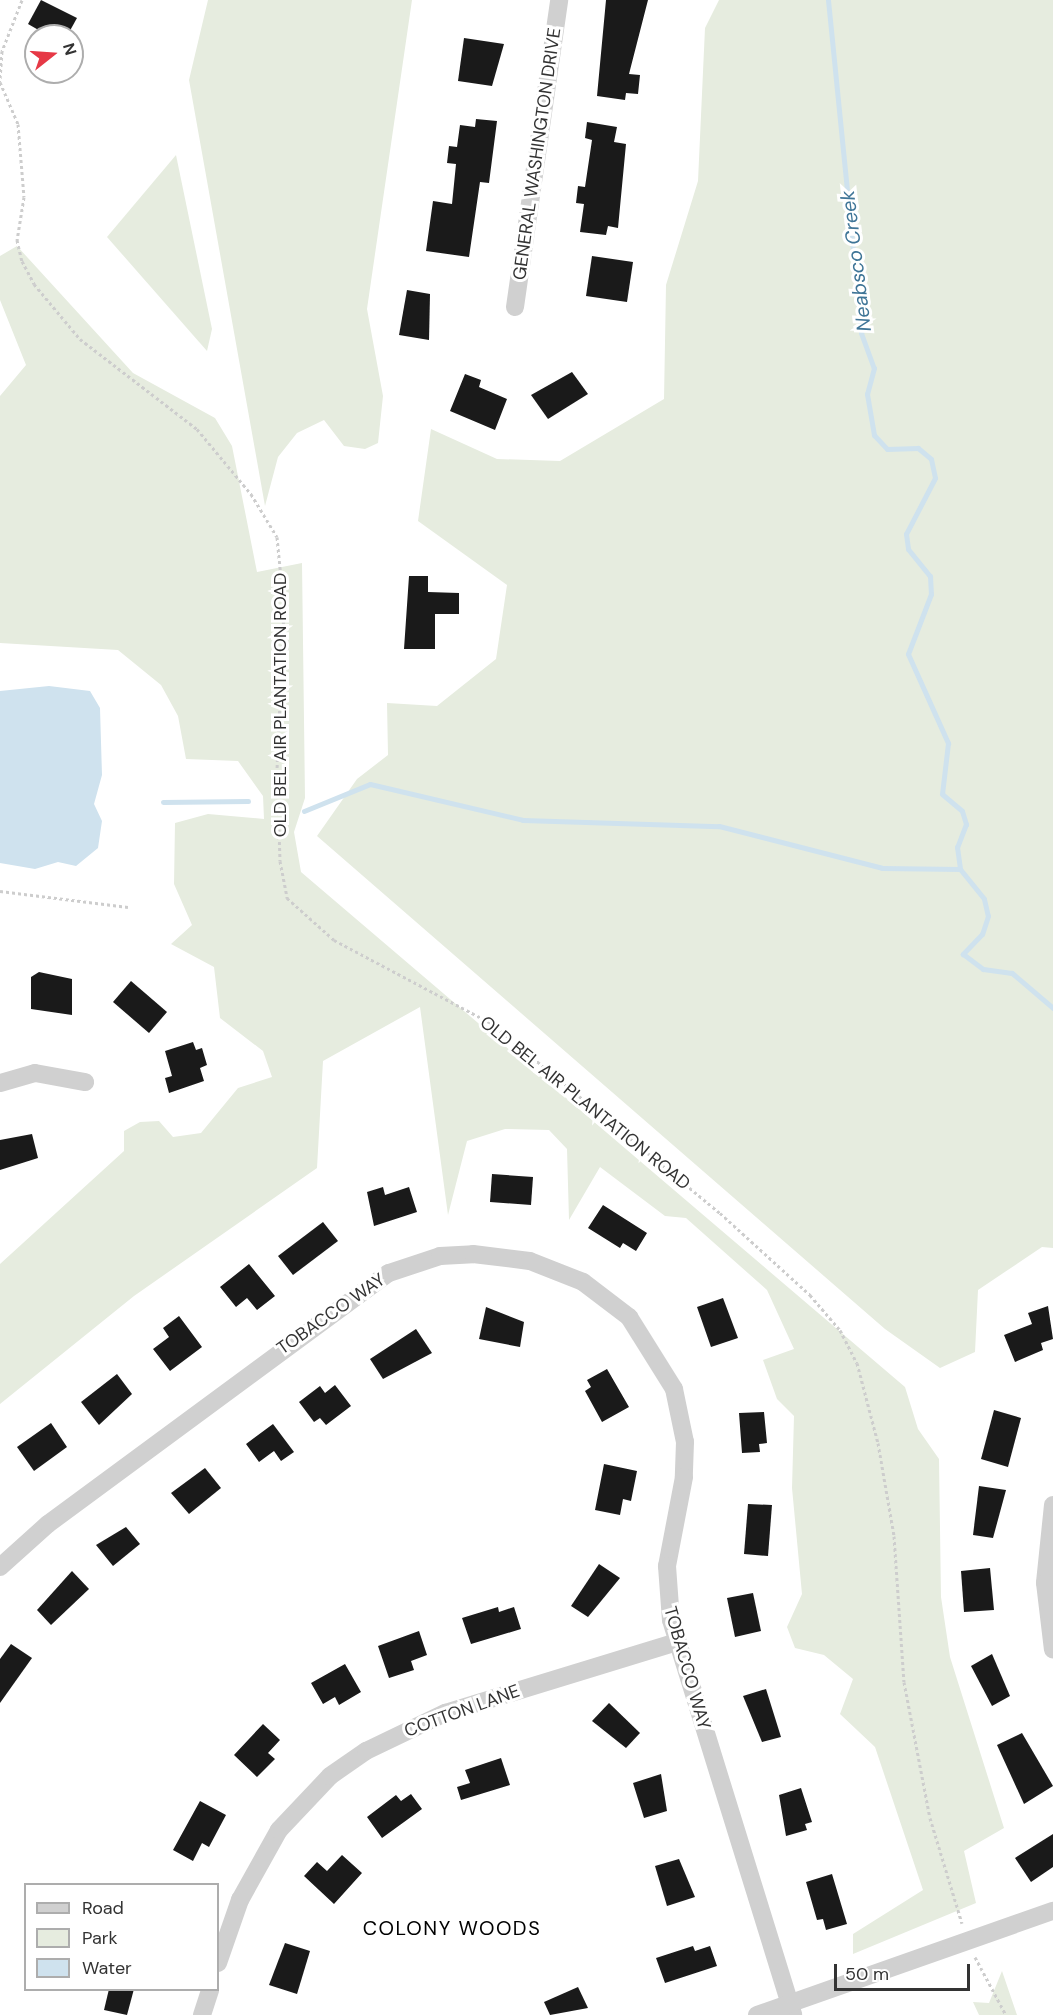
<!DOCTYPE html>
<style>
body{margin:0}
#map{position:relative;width:1053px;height:2015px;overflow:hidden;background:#fff;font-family:"DM Sans",sans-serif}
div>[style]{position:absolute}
.green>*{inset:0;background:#e6ecdf}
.water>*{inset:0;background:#cfe2ee}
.stream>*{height:5px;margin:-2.5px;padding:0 2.5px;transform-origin:2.5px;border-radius:2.5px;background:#cfe2ee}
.building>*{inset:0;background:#1a1a1a}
.path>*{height:3px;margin-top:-1.5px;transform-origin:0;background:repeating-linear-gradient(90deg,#cdcdcd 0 3px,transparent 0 6px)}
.minor>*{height:18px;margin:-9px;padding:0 9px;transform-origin:9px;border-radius:9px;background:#d0d0d0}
span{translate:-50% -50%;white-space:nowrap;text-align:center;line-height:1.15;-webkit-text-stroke:6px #fff;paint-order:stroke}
.street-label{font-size:18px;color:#333}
.water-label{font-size:20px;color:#3f7597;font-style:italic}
.neighbourhood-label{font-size:20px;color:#000;letter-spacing:1.5px}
.legend{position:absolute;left:24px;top:1883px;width:195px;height:108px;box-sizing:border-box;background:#fff;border:2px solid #adadad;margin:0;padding:8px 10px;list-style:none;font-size:18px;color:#333}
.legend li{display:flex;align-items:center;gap:12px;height:30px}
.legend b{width:30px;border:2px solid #adadad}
.north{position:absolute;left:24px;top:24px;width:60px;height:60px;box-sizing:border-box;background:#fff;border:2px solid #adadad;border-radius:50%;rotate:73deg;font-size:16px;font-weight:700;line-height:24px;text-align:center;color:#333}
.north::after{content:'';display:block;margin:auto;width:21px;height:27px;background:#e63946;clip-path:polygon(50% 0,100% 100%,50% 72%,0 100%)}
.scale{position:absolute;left:834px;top:1964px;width:136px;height:27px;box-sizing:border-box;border:3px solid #333;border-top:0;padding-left:8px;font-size:18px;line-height:21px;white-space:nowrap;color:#333;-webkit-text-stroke:4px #fff;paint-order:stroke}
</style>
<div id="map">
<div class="green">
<div style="clip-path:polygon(208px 0,412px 0,367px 309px,383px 396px,378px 443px,365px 449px,344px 446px,324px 420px,297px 433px,278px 457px,265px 506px,189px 80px)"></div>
<div style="clip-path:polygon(719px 0,1053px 0,1053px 1248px,1042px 1247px,978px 1290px,975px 1352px,940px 1368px,885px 1329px,317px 836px,357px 779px,388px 755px,387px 703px,437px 706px,496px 659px,507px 585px,418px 521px,431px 429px,497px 459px,560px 461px,664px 399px,666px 285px,698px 181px,705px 28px)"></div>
<div style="clip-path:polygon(176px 155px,212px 329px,207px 351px,107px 237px)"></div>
<div style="clip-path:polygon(17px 246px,133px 373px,215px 418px,232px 446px,257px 572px,302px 563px,305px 798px,294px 832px,301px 872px,905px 1387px,918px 1429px,939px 1459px,941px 1597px,950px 1657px,1004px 1828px,964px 1851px,976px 1903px,853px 1954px,853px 1934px,923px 1890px,875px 1747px,840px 1714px,853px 1679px,824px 1655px,795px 1648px,787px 1627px,802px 1594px,792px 1488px,794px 1416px,777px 1399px,763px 1360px,794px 1349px,767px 1290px,686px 1218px,665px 1216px,600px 1167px,569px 1220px,567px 1149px,549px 1130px,505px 1129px,467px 1141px,448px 1215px,420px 1007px,323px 1061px,317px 1168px,134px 1296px,0 1404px,0 1264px,124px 1151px,124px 1131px,140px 1122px,159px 1121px,173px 1137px,201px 1133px,238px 1088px,272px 1077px,263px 1051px,220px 1018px,214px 967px,171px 944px,192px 925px,174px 884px,175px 823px,208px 814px,264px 819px,263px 796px,238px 761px,186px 759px,178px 716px,161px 685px,118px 650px,0 643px,0 396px,26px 365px,0 300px,0 256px)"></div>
<div style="clip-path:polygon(1002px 1971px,1017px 2015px,979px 2015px,973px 2002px,989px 2003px)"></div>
</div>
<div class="water">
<div style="clip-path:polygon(49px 686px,90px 691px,100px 708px,102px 775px,94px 804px,102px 821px,98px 848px,76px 866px,58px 862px,35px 869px,0 863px,0 691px)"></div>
</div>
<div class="stream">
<div style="left:828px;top:0;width:335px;rotate:84.3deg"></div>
<div style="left:861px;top:333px;width:37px;rotate:70deg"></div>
<div style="left:874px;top:368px;width:27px;rotate:105deg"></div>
<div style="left:867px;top:394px;width:42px;rotate:80.3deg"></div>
<div style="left:874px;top:435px;width:19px;rotate:47deg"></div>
<div style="left:887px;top:449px;width:31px;rotate:-2deg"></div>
<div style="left:918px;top:448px;width:17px;rotate:40deg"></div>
<div style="left:931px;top:459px;width:19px;rotate:78deg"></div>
<div style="left:935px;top:478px;width:63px;rotate:117.4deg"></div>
<div style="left:906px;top:534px;width:15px;rotate:82deg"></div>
<div style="left:908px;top:549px;width:35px;rotate:51deg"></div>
<div style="left:930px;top:576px;width:18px;rotate:87deg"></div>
<div style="left:931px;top:594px;width:64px;rotate:111deg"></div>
<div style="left:908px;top:654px;width:98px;rotate:65.8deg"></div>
<div style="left:948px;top:743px;width:51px;rotate:96.7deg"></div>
<div style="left:942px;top:794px;width:26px;rotate:40deg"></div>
<div style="left:962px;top:811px;width:14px;rotate:73deg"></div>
<div style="left:966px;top:824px;width:25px;rotate:111deg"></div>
<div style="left:957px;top:847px;width:22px;rotate:82deg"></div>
<div style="left:960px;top:869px;width:38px;rotate:51deg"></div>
<div style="left:984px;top:899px;width:17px;rotate:77deg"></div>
<div style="left:988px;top:916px;width:19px;rotate:108deg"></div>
<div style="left:982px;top:934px;width:28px;rotate:134deg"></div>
<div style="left:963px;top:954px;width:25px;rotate:37deg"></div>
<div style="left:983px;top:969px;width:29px;rotate:8deg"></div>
<div style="left:1012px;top:973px;width:54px;rotate:40.5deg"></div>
<div style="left:163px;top:802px;width:85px;rotate:-0.7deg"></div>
<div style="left:304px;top:811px;width:71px;rotate:-22.2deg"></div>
<div style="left:370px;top:784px;width:157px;rotate:13.2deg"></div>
<div style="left:523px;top:820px;width:196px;rotate:1.8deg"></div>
<div style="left:719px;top:826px;width:168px;rotate:14.4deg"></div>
<div style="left:882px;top:868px;width:78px;rotate:0.7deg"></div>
</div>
<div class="building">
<div style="clip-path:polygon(41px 0,77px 18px,67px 36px,49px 36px,28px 24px)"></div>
<div style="clip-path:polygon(606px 0,648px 0,629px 74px,640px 75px,638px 94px,626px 93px,625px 100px,597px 96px)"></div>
<div style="clip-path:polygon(464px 38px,504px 44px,492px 86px,458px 81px)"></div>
<div style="clip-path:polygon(476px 119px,497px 121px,489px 183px,480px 182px,469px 257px,426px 251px,433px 201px,452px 204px,456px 164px,447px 163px,449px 146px,457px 147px,460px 125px,475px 127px)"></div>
<div style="clip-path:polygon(587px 122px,617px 127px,614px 142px,626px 144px,618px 228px,608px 226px,606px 235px,580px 232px,584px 204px,576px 203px,578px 186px,585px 187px,592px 140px,585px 138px)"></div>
<div style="clip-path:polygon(592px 256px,633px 262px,627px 302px,586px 296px)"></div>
<div style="clip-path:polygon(407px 290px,430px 294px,429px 340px,399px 335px)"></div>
<div style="clip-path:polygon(572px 372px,588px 394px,548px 419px,531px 395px)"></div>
<div style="clip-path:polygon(465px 374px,481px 380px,479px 387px,507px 399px,495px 430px,450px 411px)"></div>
<div style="clip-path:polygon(409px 576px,428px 576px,428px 592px,459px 593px,459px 614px,435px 614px,435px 649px,404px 649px)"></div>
<div style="clip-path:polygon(39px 972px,72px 979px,72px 1015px,31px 1009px,31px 977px)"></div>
<div style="clip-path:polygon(131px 981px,167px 1012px,149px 1033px,113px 1002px)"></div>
<div style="clip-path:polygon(193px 1042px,196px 1050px,202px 1048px,207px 1065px,200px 1068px,204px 1081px,169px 1093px,165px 1078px,172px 1076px,165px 1051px)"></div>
<div style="clip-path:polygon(32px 1134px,38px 1158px,0 1170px,0 1140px)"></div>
<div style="clip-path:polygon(492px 1174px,533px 1177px,531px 1205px,490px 1202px)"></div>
<div style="clip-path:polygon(383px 1187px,385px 1195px,409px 1187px,417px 1212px,374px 1226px,367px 1192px)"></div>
<div style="clip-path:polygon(603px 1205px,647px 1233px,636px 1251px,623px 1243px,620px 1248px,588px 1228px)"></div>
<div style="clip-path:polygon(323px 1222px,338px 1241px,293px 1275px,278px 1256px)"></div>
<div style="clip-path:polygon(249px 1264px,275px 1296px,257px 1310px,247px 1298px,236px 1307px,220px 1287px)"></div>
<div style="clip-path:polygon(723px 1298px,738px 1338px,711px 1347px,697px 1307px)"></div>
<div style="clip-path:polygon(1048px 1306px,1053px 1339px,1041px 1343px,1043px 1350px,1015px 1362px,1004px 1335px,1032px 1324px,1028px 1313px)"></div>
<div style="clip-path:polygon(486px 1307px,524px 1322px,520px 1347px,479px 1339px)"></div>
<div style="clip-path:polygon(179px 1316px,202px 1347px,170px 1371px,153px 1349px,169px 1337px,163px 1328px)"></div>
<div style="clip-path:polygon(416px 1329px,432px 1353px,383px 1379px,370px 1359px)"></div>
<div style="clip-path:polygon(607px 1369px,629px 1407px,602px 1422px,585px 1391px,591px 1387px,587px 1380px)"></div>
<div style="clip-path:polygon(117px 1374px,132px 1394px,99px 1425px,81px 1402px)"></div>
<div style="clip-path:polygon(335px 1385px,351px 1406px,326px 1425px,320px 1418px,314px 1422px,299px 1402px,320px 1386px,325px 1393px)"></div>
<div style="clip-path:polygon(994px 1410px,1021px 1418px,1008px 1467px,981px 1459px)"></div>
<div style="clip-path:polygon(764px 1412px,767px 1443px,759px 1444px,760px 1452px,742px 1453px,739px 1413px)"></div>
<div style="clip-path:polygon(51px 1423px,67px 1447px,34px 1471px,17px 1447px)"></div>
<div style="clip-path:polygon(273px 1424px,294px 1452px,281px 1461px,274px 1451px,259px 1462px,246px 1444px)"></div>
<div style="clip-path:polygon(604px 1464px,637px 1471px,631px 1501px,623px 1499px,620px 1515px,595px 1510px)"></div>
<div style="clip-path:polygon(205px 1468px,221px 1488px,189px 1514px,171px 1493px)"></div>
<div style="clip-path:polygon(979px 1486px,1006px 1490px,993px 1538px,973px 1535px)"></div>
<div style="clip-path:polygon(748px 1504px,772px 1505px,768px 1556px,744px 1554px)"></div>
<div style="clip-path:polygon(126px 1527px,140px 1544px,113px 1566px,96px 1545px)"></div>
<div style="clip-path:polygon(599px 1564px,620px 1578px,588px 1617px,571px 1606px)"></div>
<div style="clip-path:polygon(990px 1568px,994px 1610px,964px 1612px,961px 1571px)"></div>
<div style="clip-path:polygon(72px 1571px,89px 1589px,51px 1625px,37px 1610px)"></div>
<div style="clip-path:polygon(753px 1593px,761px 1631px,735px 1637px,727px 1598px)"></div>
<div style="clip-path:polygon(498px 1607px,499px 1612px,514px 1607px,521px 1629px,471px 1644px,462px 1618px)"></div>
<div style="clip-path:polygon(419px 1631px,427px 1655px,411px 1661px,414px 1670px,389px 1678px,378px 1646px)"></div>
<div style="clip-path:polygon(11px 1644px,32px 1658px,0 1703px,0 1659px)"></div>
<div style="clip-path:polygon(992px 1654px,1010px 1696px,992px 1706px,971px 1666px)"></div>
<div style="clip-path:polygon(345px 1664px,361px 1692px,339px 1705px,335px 1697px,323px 1704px,311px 1683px)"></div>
<div style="clip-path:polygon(766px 1689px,781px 1737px,762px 1742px,743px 1696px)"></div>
<div style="clip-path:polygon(609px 1703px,640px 1733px,626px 1748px,592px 1721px)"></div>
<div style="clip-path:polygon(263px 1724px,280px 1740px,268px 1753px,275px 1759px,257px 1777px,234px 1755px)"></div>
<div style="clip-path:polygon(1022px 1733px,1053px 1786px,1024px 1804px,997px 1745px)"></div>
<div style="clip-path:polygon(501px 1758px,510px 1785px,461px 1800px,457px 1787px,470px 1783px,465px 1770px)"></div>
<div style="clip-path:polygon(661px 1774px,667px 1811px,644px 1818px,633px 1783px)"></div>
<div style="clip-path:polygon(801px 1788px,812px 1822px,805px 1824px,807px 1830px,786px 1836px,779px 1795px)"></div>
<div style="clip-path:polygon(411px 1794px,422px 1809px,382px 1838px,367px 1817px,396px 1795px,401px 1801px)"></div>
<div style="clip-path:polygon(200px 1801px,226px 1815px,209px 1847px,202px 1843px,193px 1861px,173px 1850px)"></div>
<div style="clip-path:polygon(1053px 1834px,1053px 1867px,1031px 1882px,1015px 1858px)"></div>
<div style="clip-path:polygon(342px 1855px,362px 1873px,334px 1904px,304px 1876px,317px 1862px,327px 1871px)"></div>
<div style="clip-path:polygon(679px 1859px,695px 1897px,667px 1906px,655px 1866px)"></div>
<div style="clip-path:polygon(832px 1874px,847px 1924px,826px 1930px,823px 1919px,817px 1920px,806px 1882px)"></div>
<div style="clip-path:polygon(285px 1943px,310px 1951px,297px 1994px,269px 1985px)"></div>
<div style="clip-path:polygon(693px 1946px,695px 1951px,710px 1946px,717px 1966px,665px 1983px,656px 1958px)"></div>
<div style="clip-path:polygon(578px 1987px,588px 2008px,550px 2015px,544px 2002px)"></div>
<div style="clip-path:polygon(109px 1989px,134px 1989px,127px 2015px,104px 2010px)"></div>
</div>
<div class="path">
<div style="left:22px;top:0;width:55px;rotate:111.4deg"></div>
<div style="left:2px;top:51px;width:31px;rotate:94deg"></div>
<div style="left:0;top:82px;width:46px;rotate:66.8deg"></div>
<div style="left:18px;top:124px;width:73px;rotate:85.3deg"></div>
<div style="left:24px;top:197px;width:44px;rotate:99.2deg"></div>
<div style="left:17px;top:240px;width:22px;rotate:77deg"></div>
<div style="left:22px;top:261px;width:26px;rotate:62deg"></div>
<div style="left:34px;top:284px;width:72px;rotate:50.1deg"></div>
<div style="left:80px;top:339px;width:148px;rotate:37.6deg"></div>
<div style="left:197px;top:429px;width:85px;rotate:50.3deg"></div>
<div style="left:251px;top:494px;width:50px;rotate:58.8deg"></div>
<div style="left:277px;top:537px;width:72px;rotate:84.4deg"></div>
<div style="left:284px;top:609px;width:161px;rotate:92.5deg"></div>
<div style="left:277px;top:770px;width:91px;rotate:88.1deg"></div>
<div style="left:280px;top:861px;width:38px;rotate:79deg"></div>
<div style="left:287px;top:898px;width:63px;rotate:41.8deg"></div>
<div style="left:334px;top:940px;width:178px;rotate:27.9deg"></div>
<div style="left:491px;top:1023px;width:298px;rotate:39.7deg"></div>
<div style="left:720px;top:1213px;width:122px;rotate:42.3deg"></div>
<div style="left:810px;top:1295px;width:46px;rotate:49.4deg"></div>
<div style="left:840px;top:1330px;width:37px;rotate:63deg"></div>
<div style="left:857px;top:1363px;width:83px;rotate:75.3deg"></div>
<div style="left:878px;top:1443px;width:94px;rotate:80.2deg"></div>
<div style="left:894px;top:1536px;width:146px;rotate:86.1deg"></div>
<div style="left:904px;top:1682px;width:138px;rotate:79.2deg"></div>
<div style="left:930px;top:1818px;width:110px;rotate:73.1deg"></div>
<div style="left:0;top:891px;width:129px;rotate:7.1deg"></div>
<div style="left:975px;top:1957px;width:66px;rotate:61.9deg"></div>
</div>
<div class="minor">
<div style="left:515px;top:307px;width:310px;rotate:-81.8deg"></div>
<div style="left:0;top:1083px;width:36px;rotate:-16deg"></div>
<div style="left:35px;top:1073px;width:51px;rotate:10.2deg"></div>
<div style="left:1053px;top:1505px;width:78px;rotate:95.9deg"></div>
<div style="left:1045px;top:1583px;width:67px;rotate:83.2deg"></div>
<div style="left:0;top:1567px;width:64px;rotate:-41.9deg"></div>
<div style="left:48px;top:1524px;width:423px;rotate:-36.4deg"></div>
<div style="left:389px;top:1273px;width:54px;rotate:-18.4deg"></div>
<div style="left:440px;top:1256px;width:33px;rotate:-3deg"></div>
<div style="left:473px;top:1254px;width:57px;rotate:7deg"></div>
<div style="left:530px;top:1261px;width:57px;rotate:21.6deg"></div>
<div style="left:583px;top:1282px;width:58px;rotate:37.3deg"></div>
<div style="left:629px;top:1317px;width:85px;rotate:58deg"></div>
<div style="left:674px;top:1389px;width:54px;rotate:78.3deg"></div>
<div style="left:685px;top:1442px;width:35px;rotate:92deg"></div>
<div style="left:684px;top:1477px;width:91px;rotate:100.8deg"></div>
<div style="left:667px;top:1566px;width:54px;rotate:85.8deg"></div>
<div style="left:671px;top:1620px;width:413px;rotate:72.8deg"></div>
<div style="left:218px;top:1963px;width:67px;rotate:-70.8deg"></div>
<div style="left:240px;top:1900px;width:80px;rotate:-60.9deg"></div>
<div style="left:279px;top:1830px;width:74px;rotate:-46.6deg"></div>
<div style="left:330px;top:1776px;width:44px;rotate:-34.8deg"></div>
<div style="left:366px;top:1751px;width:88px;rotate:-25.7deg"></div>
<div style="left:445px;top:1713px;width:243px;rotate:-17deg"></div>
<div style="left:202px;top:2015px;width:26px;rotate:-72deg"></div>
<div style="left:757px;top:2015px;width:314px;rotate:-19.4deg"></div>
</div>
<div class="street-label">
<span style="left:537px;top:154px;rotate:-82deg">GENERAL WASHINGTON DRIVE</span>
<span style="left:280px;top:705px;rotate:-90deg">OLD BEL AIR PLANTATION ROAD</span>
<span style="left:585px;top:1103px;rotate:39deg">OLD BEL AIR PLANTATION ROAD</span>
<span style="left:331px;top:1314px;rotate:-35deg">TOBACCO WAY</span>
<span style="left:687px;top:1668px;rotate:74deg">TOBACCO WAY</span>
<span style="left:462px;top:1711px;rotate:-20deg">COTTON LANE</span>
</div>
<div class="water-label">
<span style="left:856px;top:261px;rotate:-97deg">Neabsco Creek</span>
</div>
<div class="neighbourhood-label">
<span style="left:452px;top:1928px">COLONY WOODS</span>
</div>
<ul class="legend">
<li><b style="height:8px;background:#d0d0d0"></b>Road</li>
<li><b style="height:16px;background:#e6ecdf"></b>Park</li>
<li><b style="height:16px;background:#cfe2ee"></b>Water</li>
</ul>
<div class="north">N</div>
<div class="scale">50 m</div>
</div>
